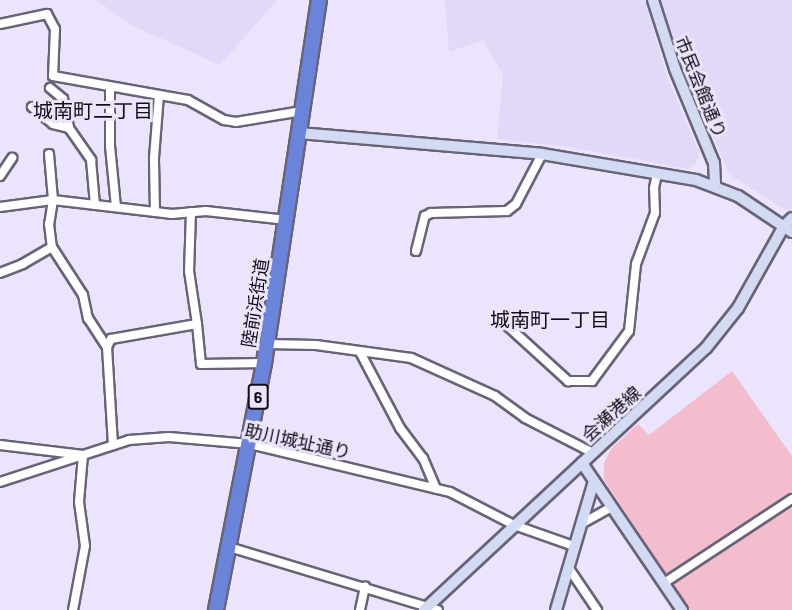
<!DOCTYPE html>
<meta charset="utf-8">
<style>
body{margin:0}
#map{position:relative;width:792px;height:610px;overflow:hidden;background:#ebe4fc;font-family:Barlow,"Noto Sans JP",sans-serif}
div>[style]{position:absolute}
.built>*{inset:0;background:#e2d9f8}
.green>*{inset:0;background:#f3bdce}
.roads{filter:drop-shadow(2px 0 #696377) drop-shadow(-2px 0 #696377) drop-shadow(0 2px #696377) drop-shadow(0 -2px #696377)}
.street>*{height:8px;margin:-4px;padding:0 4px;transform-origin:4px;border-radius:4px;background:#fff}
.secondary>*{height:10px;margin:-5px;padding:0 5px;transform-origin:5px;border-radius:5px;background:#d2daf4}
.highway>*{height:14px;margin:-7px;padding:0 7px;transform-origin:7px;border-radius:7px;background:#6a84da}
span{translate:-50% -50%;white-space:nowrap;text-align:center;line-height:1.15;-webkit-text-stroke:6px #ebe4fc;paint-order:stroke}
.shield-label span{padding:2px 4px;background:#ebe4fc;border:2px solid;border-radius:4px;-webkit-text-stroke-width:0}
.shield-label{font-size:16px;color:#100d15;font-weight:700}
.street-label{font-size:18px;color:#100d15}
.neighbourhood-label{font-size:20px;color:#100d15}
</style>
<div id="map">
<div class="built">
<div style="clip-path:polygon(96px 0,277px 0,220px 65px,131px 25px)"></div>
<div style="clip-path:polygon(445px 0,645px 0,667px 77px,699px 152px,696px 163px,688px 169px,570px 147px,497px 139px,503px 75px,483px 40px,449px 52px)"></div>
<div style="clip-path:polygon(661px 0,792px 0,792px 214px,729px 174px,680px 59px)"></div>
</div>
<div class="green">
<div style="clip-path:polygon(732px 371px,792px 456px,792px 610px,690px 610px,604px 480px,604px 463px,611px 449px,638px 424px,649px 435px)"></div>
</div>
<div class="roads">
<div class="street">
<div style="left:0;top:24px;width:48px;rotate:-12deg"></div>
<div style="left:47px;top:14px;width:17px;rotate:62deg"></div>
<div style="left:55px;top:29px;width:47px;rotate:92.4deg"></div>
<div style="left:53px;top:76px;width:137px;rotate:10.1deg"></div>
<div style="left:188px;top:100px;width:41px;rotate:29.1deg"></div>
<div style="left:224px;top:120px;width:12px;rotate:9deg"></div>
<div style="left:236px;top:122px;width:67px;rotate:-9.5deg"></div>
<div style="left:110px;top:87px;width:59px;rotate:90deg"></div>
<div style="left:110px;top:146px;width:61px;rotate:84.4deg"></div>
<div style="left:50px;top:88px;width:17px;rotate:40deg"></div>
<div style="left:63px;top:99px;width:30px;rotate:78deg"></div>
<div style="left:69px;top:128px;width:39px;rotate:55deg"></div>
<div style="left:91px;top:160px;width:45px;rotate:84.9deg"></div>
<div style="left:32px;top:107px;width:27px;rotate:39deg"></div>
<div style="left:53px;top:124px;width:16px;rotate:14deg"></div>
<div style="left:49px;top:154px;width:46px;rotate:85deg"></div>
<div style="left:53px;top:200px;width:120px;rotate:6.7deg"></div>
<div style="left:172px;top:214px;width:34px;rotate:-5deg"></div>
<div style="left:206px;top:211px;width:81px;rotate:6.4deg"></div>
<div style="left:0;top:176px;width:22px;rotate:-56deg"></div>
<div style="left:0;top:207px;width:53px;rotate:-7.5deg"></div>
<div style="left:53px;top:200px;width:24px;rotate:99deg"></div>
<div style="left:49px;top:224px;width:23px;rotate:83deg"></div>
<div style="left:52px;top:247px;width:34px;rotate:150deg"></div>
<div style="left:23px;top:264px;width:25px;rotate:159deg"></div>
<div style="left:155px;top:212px;width:54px;rotate:-91.1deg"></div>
<div style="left:154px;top:158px;width:63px;rotate:-85.5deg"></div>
<div style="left:191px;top:212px;width:59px;rotate:91.9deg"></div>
<div style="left:189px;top:271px;width:54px;rotate:81.4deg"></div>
<div style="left:52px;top:247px;width:57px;rotate:57.1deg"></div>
<div style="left:83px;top:295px;width:24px;rotate:78deg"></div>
<div style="left:88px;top:318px;width:35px;rotate:57deg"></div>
<div style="left:416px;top:251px;width:36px;rotate:-76deg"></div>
<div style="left:425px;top:216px;width:7px;rotate:-27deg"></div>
<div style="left:431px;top:213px;width:76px;rotate:-1.5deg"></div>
<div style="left:507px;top:211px;width:11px;rotate:-38deg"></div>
<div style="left:516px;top:204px;width:56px;rotate:-62.5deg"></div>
<div style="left:501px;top:320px;width:91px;rotate:42.3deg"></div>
<div style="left:568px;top:381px;width:24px"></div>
<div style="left:592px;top:381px;width:62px;rotate:-53.5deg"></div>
<div style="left:629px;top:331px;width:67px;rotate:-84deg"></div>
<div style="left:636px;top:264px;width:54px;rotate:-69.6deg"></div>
<div style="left:655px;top:213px;width:25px;rotate:-92deg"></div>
<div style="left:654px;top:188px;width:14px;rotate:-78deg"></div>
<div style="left:267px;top:344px;width:49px;rotate:1.2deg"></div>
<div style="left:316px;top:345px;width:96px;rotate:7.8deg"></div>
<div style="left:411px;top:358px;width:92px;rotate:24.3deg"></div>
<div style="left:495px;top:396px;width:37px;rotate:36deg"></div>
<div style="left:525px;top:418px;width:76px;rotate:27.2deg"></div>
<div style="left:360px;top:352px;width:86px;rotate:62.2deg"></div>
<div style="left:400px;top:428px;width:38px;rotate:53deg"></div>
<div style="left:423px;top:458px;width:33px;rotate:67deg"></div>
<div style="left:0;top:445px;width:84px;rotate:6.9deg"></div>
<div style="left:83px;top:455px;width:47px;rotate:94.9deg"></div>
<div style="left:79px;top:502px;width:44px;rotate:82.2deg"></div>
<div style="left:85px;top:546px;width:65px;rotate:100.6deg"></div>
<div style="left:113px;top:445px;width:98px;rotate:-93.5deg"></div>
<div style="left:107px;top:347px;width:9px;rotate:-63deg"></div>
<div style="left:111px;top:339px;width:87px;rotate:-9.9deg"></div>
<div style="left:197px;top:324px;width:40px;rotate:84.3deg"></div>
<div style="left:201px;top:364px;width:63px;rotate:-0.9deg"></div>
<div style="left:0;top:482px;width:136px;rotate:-18deg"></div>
<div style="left:129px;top:440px;width:40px;rotate:-4.3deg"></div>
<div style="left:169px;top:437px;width:81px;rotate:4.9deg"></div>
<div style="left:250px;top:444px;width:206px;rotate:13.5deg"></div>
<div style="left:450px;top:492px;width:72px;rotate:27.3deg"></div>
<div style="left:514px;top:525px;width:64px;rotate:19.3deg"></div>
<div style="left:581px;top:524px;width:35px;rotate:-29deg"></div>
<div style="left:229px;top:547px;width:218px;rotate:16.8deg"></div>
<div style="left:568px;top:567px;width:52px;rotate:56deg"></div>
<div style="left:664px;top:583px;width:153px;rotate:-33.3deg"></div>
<div style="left:360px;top:610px;width:24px;rotate:-78deg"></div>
</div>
<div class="secondary">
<div style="left:653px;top:0;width:72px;rotate:72.3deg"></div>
<div style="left:675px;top:69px;width:102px;rotate:67.5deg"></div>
<div style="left:714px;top:163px;width:22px;rotate:87deg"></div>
<div style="left:299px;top:133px;width:244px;rotate:4.9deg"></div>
<div style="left:542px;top:154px;width:156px;rotate:9.6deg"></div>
<div style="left:696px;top:180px;width:45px;rotate:20.9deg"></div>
<div style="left:738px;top:196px;width:65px;rotate:33.7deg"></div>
<div style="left:582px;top:463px;width:178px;rotate:55.8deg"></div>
<div style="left:424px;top:610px;width:385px;rotate:-42.9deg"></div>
<div style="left:706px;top:348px;width:51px;rotate:-51.3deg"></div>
<div style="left:738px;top:308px;width:94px;rotate:-60.7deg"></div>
<div style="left:784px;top:226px;width:11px;rotate:-45deg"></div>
<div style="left:556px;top:610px;width:134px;rotate:-73.6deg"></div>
</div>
<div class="highway">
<div style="left:216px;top:610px;width:252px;rotate:-79deg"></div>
<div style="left:264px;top:363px;width:367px;rotate:-81.4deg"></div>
</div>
</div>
<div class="shield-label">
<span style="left:258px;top:397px">6</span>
</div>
<div class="street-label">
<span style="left:701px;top:87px;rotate:68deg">市民会館通り</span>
<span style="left:255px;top:303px;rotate:-81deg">陸前浜街道</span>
<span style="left:611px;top:414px;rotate:-42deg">会瀬港線</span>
<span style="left:298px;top:441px;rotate:12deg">助川城址通り</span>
</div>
<div class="neighbourhood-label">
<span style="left:93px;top:110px">城南町二丁目</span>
<span style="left:550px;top:319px">城南町一丁目</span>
</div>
</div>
